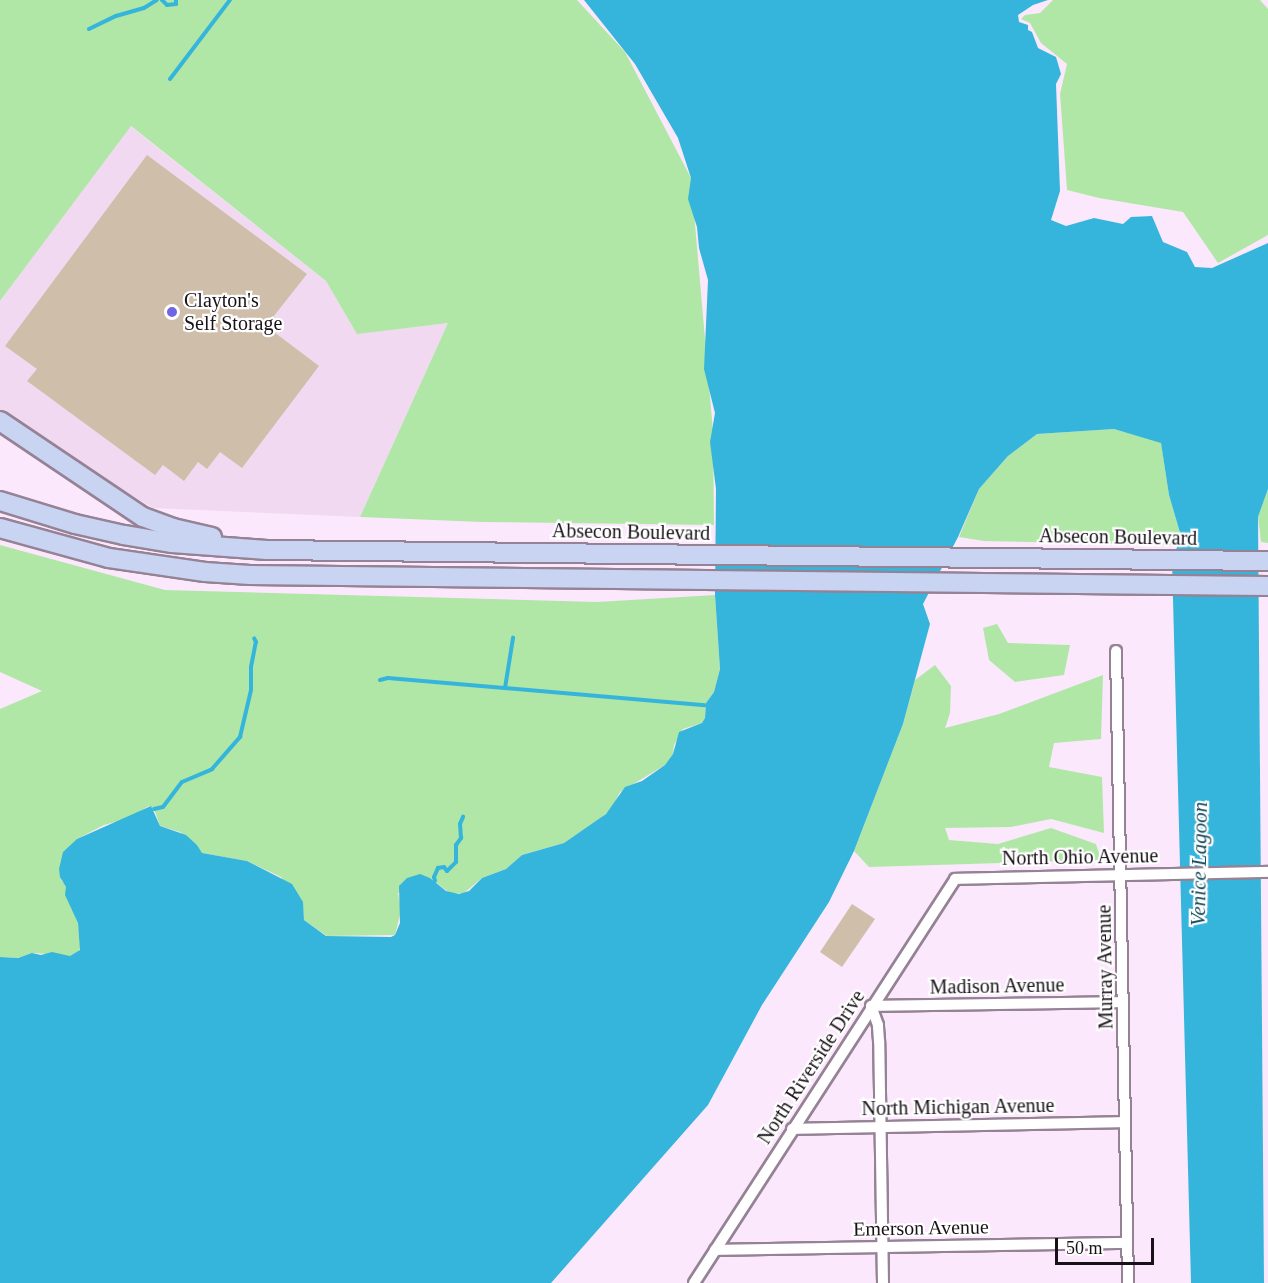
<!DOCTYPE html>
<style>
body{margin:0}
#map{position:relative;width:1268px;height:1283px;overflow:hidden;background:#fce8fc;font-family:Georgia,serif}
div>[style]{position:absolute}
.built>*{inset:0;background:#f2d9f2}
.green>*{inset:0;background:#b0e7a7}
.water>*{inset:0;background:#35b5dc}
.stream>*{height:4px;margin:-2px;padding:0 2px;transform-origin:2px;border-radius:2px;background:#35b5dc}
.building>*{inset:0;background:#cebeaa}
.roads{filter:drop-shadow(2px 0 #958395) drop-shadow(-2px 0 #958395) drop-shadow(0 2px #958395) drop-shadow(0 -2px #958395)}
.minor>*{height:10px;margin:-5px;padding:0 5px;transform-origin:5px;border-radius:5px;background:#fff}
.trunk>*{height:18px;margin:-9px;padding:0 9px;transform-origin:9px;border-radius:9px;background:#c8d4f2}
.dots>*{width:16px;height:16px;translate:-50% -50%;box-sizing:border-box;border:3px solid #fff;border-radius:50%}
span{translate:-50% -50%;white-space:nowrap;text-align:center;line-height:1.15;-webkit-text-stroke:4.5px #fff;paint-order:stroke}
.poi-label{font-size:20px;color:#181118}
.left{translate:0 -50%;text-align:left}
.street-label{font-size:20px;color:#181118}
.water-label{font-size:21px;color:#164a5a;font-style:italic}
.scale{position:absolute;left:1055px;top:1238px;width:99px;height:27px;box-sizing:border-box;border:3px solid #181118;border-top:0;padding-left:8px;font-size:18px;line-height:21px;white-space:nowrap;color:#181118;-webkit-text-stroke:4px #fff;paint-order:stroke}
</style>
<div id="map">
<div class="built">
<div style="clip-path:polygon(130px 126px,326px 281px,357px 333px,448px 323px,360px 517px,153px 508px,0 416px,0 301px)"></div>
</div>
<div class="green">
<div style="clip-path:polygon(0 0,577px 0,625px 52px,691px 178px,713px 431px,714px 525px,482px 522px,360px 517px,448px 323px,357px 334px,326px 281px,131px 126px,0 301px)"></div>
<div style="clip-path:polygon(1053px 0,1260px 0,1268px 9px,1268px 235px,1218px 263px,1183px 212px,1099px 198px,1067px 190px,1060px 94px,1067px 64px,1041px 43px,1030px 23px,1021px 19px,1025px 15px,1040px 13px)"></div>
<div style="clip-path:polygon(1114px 429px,1161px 442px,1169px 495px,1181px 536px,1178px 545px,984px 541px,959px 537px,979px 489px,1008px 456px,1037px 434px)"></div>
<div style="clip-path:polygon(1268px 489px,1268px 543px,1261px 542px,1258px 517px)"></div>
<div style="clip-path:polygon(0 545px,165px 590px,597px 602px,715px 595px,720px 669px,714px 692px,706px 703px,705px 718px,702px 723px,683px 729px,674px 745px,673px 754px,665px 765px,620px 792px,612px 808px,600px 819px,564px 843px,522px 855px,506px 869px,482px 878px,464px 893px,451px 894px,430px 878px,398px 893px,401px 911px,395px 935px,327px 936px,304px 920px,303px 907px,281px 877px,247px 861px,201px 853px,197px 845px,180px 832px,160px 826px,154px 809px,149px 806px,126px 819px,104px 825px,77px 839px,61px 880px,65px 884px,78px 923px,81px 946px,78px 953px,70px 956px,34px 953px,17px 958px,0 957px,0 709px,42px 691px,0 672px)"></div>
<div style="clip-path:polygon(997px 624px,1008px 643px,1070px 645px,1064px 675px,1015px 682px,989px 660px,983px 628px)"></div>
<div style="clip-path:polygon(935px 665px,951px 686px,950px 713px,945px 728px,999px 714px,1103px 675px,1101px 739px,1054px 743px,1049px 767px,1102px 777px,1104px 833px,1051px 819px,1011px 827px,945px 828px,949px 840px,998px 844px,1051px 828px,1096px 844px,1101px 860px,869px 867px,854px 851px,903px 724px,915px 680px)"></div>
</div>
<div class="water">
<div style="clip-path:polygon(584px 0,1048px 0,1033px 5px,1018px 15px,1019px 22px,1028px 25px,1028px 30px,1032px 32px,1038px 48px,1056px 57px,1061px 74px,1056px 84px,1060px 191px,1051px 220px,1066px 226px,1094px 218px,1123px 224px,1131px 217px,1152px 216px,1163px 242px,1187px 252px,1195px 267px,1212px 268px,1268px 243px,1268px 489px,1258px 517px,1264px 1283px,1191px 1283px,1172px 561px,1181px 536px,1169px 495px,1161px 443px,1114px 429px,1037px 434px,1008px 456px,979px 489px,958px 537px,923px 604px,930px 624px,903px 724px,854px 851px,829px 902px,762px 1005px,708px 1105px,551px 1283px,0 1283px,0 957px,18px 958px,32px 953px,41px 955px,52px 952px,70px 956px,80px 950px,78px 923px,65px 895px,66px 887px,60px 877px,59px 869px,63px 852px,77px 839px,151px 806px,160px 826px,186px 835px,197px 845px,202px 853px,247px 861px,292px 884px,303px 902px,304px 920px,326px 936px,391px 937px,395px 935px,400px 923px,399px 886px,407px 878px,420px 874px,430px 878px,446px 891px,459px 894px,469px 891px,482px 878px,506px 869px,522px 855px,564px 843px,606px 814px,625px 787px,642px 781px,665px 765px,673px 754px,679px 732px,702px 723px,705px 718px,706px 703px,714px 692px,720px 669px,715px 595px,716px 489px,710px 442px,715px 413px,704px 369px,708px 280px,699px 248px,697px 227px,688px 199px,691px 178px,678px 138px,635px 64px)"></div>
</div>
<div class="stream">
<div style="left:162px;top:0;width:7px;rotate:45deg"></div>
<div style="left:167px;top:5px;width:9px;rotate:-6deg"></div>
<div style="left:176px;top:4px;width:4px;rotate:-90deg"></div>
<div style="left:89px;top:29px;width:30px;rotate:-26deg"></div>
<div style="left:116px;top:16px;width:29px;rotate:-16deg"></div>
<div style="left:144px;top:8px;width:15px;rotate:-32deg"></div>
<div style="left:170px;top:79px;width:99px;rotate:-52.8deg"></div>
<div style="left:380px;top:680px;width:8px;rotate:-14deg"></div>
<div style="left:388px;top:678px;width:318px;rotate:4.9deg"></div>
<div style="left:505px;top:688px;width:51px;rotate:-80.9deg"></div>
<div style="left:154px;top:809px;width:9px;rotate:-13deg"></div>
<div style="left:163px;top:807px;width:31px;rotate:-53deg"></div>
<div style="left:182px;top:782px;width:33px;rotate:-23deg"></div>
<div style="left:212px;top:769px;width:43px;rotate:-48.8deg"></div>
<div style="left:240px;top:737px;width:48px;rotate:-76.8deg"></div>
<div style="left:251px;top:690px;width:23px;rotate:-90deg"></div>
<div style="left:251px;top:667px;width:25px;rotate:-79deg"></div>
<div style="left:256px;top:642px;width:4px;rotate:-117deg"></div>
<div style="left:435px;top:881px;width:4px;rotate:-104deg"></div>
<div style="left:434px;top:877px;width:10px;rotate:-66deg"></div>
<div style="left:438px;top:868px;width:6px;rotate:-9deg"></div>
<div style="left:444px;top:867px;width:5px;rotate:53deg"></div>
<div style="left:447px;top:871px;width:13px;rotate:-45deg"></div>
<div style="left:456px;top:862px;width:17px;rotate:-90deg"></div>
<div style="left:456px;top:845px;width:9px;rotate:-54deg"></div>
<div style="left:461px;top:838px;width:14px;rotate:-94deg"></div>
<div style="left:460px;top:824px;width:8px;rotate:-67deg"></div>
</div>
<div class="building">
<div style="clip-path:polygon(147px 155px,307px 274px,266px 326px,319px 366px,242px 468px,220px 452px,207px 469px,198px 462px,184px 481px,163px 465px,155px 475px,27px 381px,37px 369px,5px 346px)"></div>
<div style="clip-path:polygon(852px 904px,875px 919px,842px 967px,820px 952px)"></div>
</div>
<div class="roads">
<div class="minor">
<div style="left:1116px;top:651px;width:632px;rotate:88.91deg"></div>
<div style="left:792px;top:1129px;width:333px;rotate:-1.2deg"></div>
<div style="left:715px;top:1250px;width:412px;rotate:-1deg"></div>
<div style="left:694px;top:1283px;width:481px;rotate:-57.1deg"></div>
<div style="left:955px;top:879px;width:313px;rotate:-1.3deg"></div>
<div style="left:883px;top:1283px;width:242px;rotate:-90.9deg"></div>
<div style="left:879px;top:1041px;width:16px;rotate:-94deg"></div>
<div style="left:878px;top:1025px;width:20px;rotate:-110deg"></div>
<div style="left:871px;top:1006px;width:252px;rotate:-0.9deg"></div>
</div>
<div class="trunk">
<div style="left:0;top:421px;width:172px;rotate:33.9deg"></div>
<div style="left:143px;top:517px;width:32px;rotate:20deg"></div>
<div style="left:173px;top:528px;width:40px;rotate:13deg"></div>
<div style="left:0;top:501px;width:78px;rotate:17deg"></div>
<div style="left:75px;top:524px;width:50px;rotate:12.7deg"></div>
<div style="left:124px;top:535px;width:49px;rotate:9.5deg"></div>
<div style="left:172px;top:543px;width:95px;rotate:4.2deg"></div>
<div style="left:267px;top:550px;width:1001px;rotate:0.63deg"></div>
<div style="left:0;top:528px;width:113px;rotate:15.4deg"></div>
<div style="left:109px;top:558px;width:97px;rotate:8.3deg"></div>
<div style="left:205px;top:572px;width:45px;rotate:3.8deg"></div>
<div style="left:250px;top:575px;width:1018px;rotate:0.62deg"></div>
</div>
</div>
<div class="dots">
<div style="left:172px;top:312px;background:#6e67e1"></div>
</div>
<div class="poi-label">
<span class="left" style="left:184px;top:312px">Clayton's<br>Self Storage</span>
</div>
<div class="street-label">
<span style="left:631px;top:532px;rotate:1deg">Absecon Boulevard</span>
<span style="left:1118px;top:537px;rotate:1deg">Absecon Boulevard</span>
<span style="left:1080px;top:857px;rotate:-1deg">North Ohio Avenue</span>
<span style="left:1105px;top:967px;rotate:-91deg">Murray Avenue</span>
<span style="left:997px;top:986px;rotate:-1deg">Madison Avenue</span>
<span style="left:811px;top:1067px;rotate:-57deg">North Riverside Drive</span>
<span style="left:958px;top:1107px;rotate:-1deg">North Michigan Avenue</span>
<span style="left:921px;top:1228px;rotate:-1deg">Emerson Avenue</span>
</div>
<div class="water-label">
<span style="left:1199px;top:864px;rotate:-89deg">Venice Lagoon</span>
</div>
<div class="scale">50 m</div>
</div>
